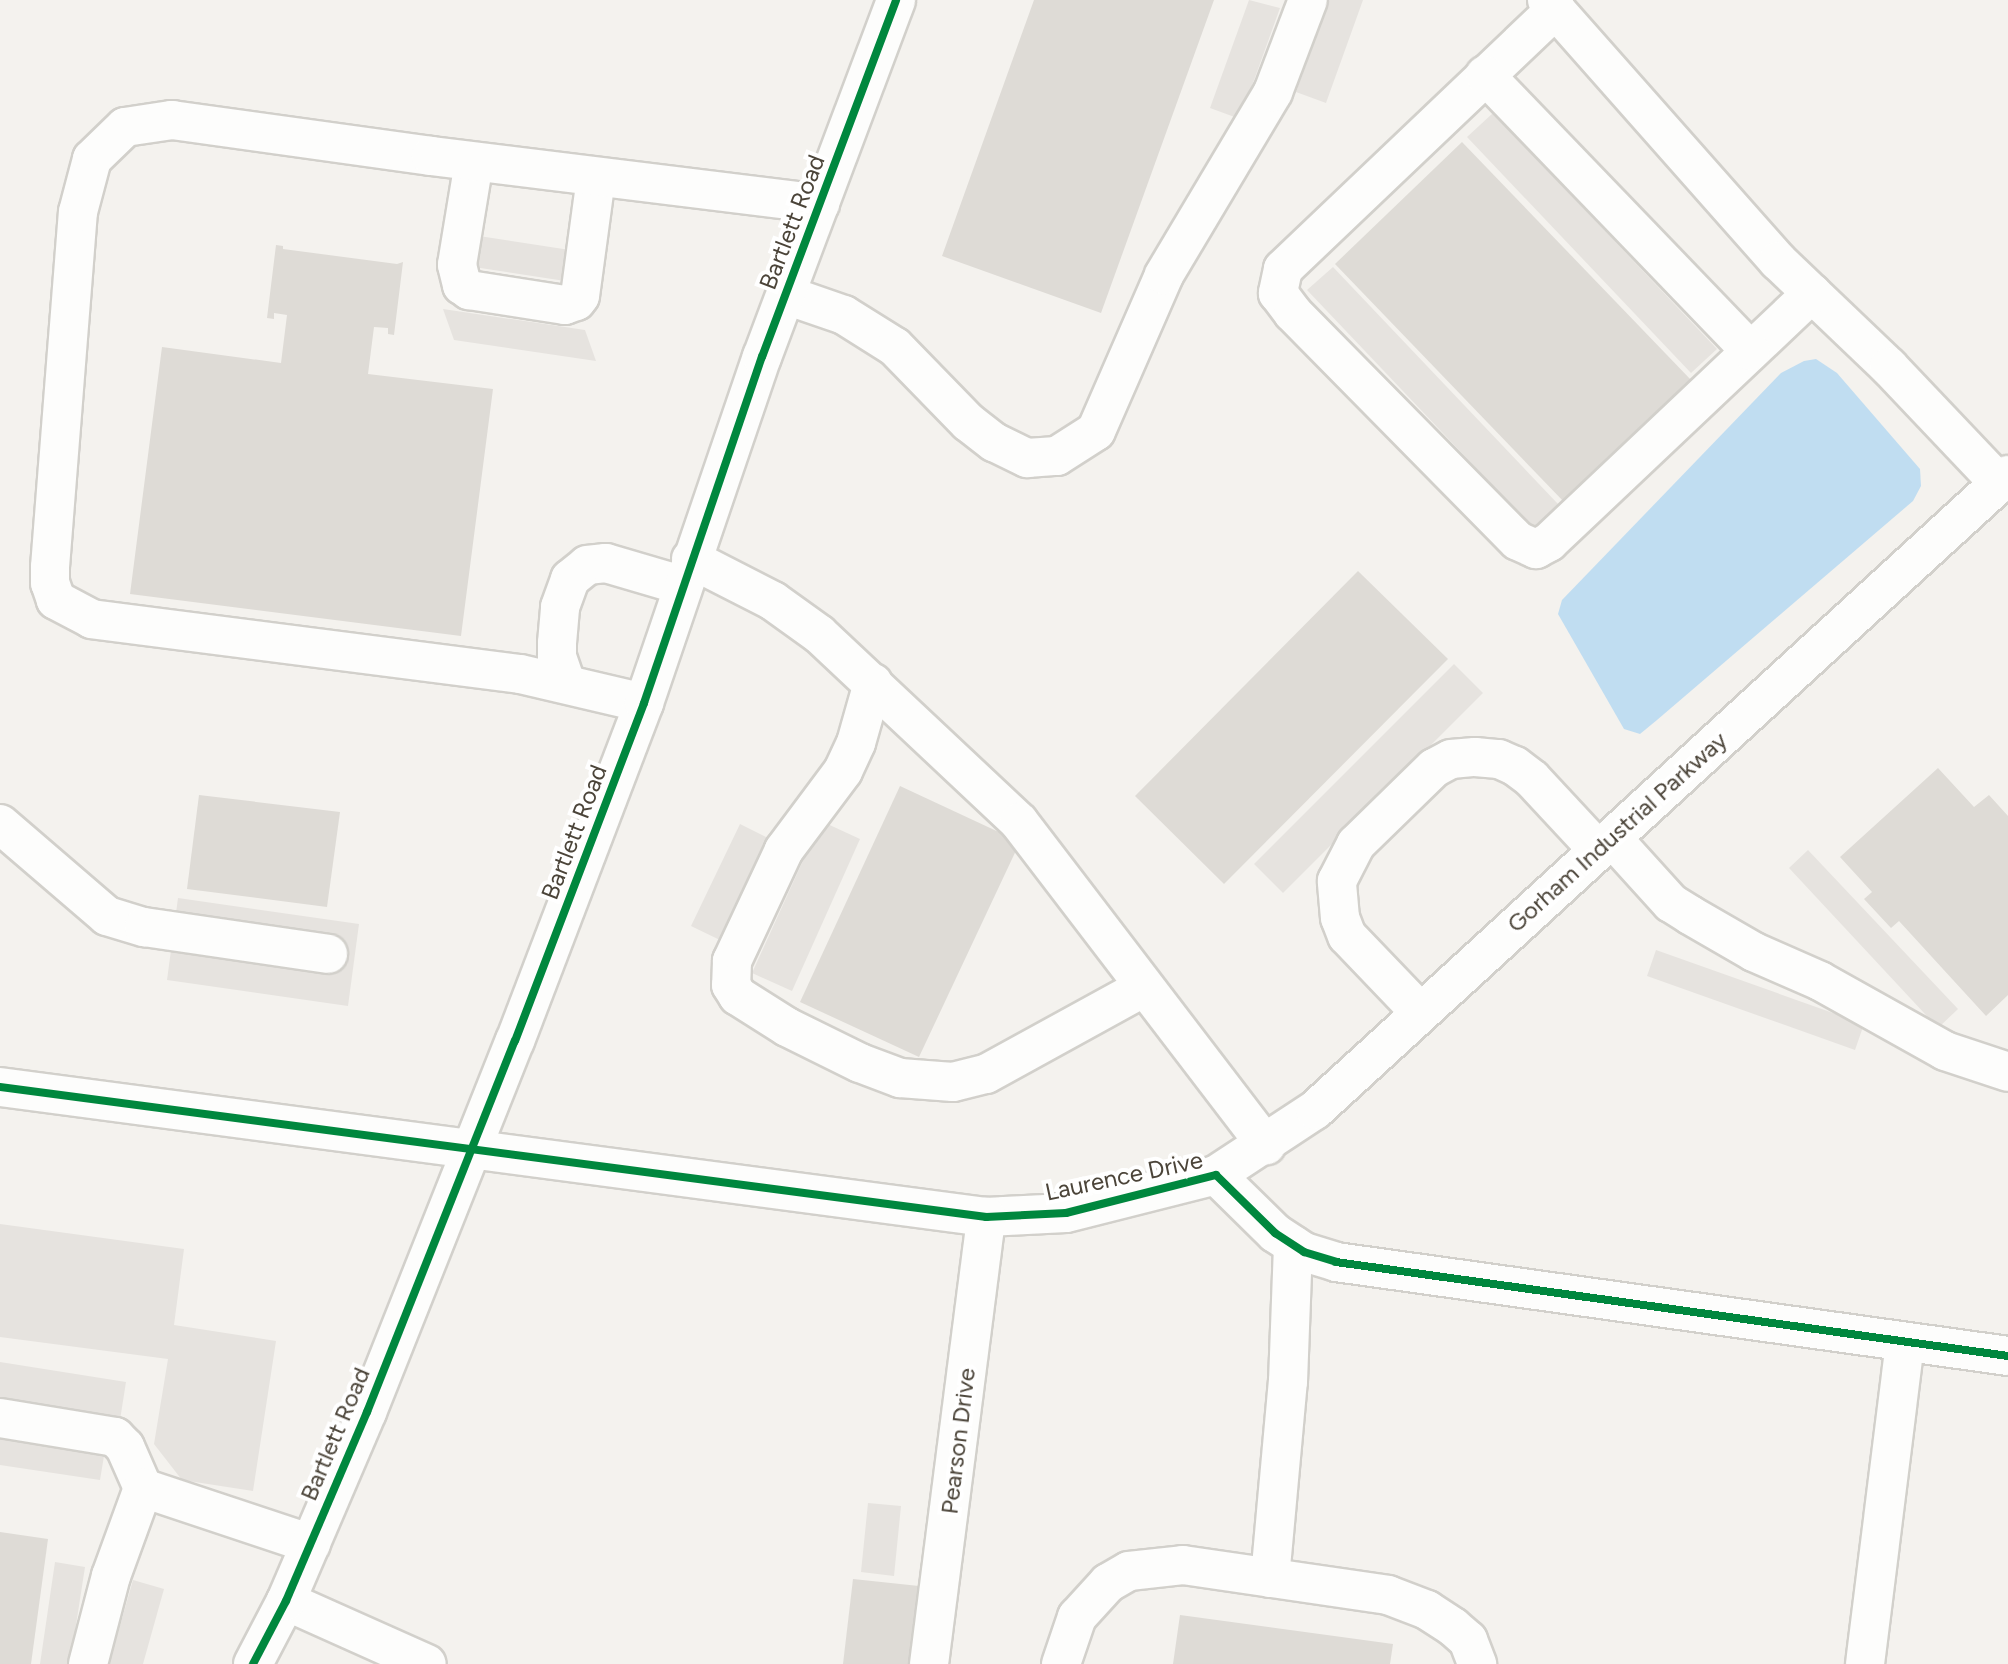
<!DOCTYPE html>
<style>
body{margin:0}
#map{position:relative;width:2008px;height:1664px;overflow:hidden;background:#f4f2ee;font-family:Figtree,sans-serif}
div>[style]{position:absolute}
.parking>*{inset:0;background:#e6e3df}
.water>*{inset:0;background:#c0ddf1}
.building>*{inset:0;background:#dedbd6}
.roads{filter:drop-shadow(2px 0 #d2d0cb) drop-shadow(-2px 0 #d2d0cb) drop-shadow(0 2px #d2d0cb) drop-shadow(0 -2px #d2d0cb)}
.minor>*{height:38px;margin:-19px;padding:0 19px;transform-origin:19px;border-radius:19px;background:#fdfdfc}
.cycleway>*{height:8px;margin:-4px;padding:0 4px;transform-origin:4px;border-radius:4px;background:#00873e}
span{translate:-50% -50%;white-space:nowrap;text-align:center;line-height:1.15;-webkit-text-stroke:8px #fff;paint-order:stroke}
.street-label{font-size:24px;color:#4b4439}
</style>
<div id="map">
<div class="parking">
<div style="clip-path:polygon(1249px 0,1280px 8px,1240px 119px,1210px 108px)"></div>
<div style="clip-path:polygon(1329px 0,1363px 0,1326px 103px,1296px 92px)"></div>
<div style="clip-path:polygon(1493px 113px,1717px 349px,1691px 373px,1467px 137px)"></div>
<div style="clip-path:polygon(479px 236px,570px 250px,565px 281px,474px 267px)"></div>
<div style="clip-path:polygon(1333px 267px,1558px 504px,1533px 528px,1307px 290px)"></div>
<div style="clip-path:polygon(443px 309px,585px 330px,596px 361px,454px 340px)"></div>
<div style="clip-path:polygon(1454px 664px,1483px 693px,1283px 893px,1254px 864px)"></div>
<div style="clip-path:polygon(821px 821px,860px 839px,792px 991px,752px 973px)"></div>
<div style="clip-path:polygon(740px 824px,770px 839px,722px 941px,691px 926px)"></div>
<div style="clip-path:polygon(1808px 850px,1958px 1009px,1938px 1028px,1789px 868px)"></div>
<div style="clip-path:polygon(178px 898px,359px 924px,348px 1006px,167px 980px)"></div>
<div style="clip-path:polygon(1656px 950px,1864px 1024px,1855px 1050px,1647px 976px)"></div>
<div style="clip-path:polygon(0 1224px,184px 1249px,174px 1325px,276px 1341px,253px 1491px,182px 1480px,154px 1444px,168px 1359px,0 1337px)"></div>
<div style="clip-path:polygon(0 1362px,126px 1382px,120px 1420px,0 1401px)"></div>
<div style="clip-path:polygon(0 1435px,105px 1450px,100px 1480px,0 1465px)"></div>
<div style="clip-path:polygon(868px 1503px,901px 1506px,894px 1576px,861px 1572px)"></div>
<div style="clip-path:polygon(55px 1562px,85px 1567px,70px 1664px,40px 1664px)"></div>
<div style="clip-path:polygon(133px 1580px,164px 1589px,143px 1664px,109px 1664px)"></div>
</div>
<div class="water">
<div style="clip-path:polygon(1816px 359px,1837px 373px,1920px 469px,1921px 486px,1913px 501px,1657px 720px,1640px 734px,1624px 729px,1558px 614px,1562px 600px,1781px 373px,1804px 361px)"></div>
</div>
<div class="building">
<div style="clip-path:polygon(1034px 0,1214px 0,1101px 313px,942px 256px)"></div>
<div style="clip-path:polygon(1462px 142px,1692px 381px,1565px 503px,1335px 264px)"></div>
<div style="clip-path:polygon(276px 245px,283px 246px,283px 249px,397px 264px,403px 262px,394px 335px,388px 334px,388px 328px,374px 327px,368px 374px,493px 389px,461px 636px,130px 594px,162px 347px,281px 363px,287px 315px,274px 313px,274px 319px,267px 318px)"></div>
<div style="clip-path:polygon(1358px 571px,1448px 659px,1224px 884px,1135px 796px)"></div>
<div style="clip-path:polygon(1938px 768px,1974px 807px,1989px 795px,2008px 816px,2008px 995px,1986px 1016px,1899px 921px,1891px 928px,1864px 899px,1872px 892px,1840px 857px)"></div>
<div style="clip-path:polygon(900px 786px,1020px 842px,919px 1057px,800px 1002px)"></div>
<div style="clip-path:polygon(199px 795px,340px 812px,327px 907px,187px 889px)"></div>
<div style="clip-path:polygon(0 1532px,48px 1539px,31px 1664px,0 1664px)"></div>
<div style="clip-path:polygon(853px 1579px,919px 1586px,909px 1664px,843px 1664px)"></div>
<div style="clip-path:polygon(1180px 1615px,1393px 1644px,1390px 1664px,1173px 1664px)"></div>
</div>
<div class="roads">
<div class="minor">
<div style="left:1547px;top:0;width:349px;rotate:48.5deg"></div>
<div style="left:1778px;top:261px;width:153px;rotate:43.7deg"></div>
<div style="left:1889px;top:367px;width:161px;rotate:46.5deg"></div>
<div style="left:1556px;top:9px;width:377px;rotate:136.4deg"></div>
<div style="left:1283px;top:269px;width:25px;rotate:102deg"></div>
<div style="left:1278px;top:293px;width:25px;rotate:53deg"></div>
<div style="left:1293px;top:313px;width:320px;rotate:45.4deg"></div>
<div style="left:1518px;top:541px;width:20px;rotate:24deg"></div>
<div style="left:1536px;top:549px;width:15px;rotate:-28deg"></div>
<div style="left:1549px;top:542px;width:362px;rotate:-43.4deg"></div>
<div style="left:1485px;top:75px;width:383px;rotate:46.1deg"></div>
<div style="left:474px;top:162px;width:104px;rotate:99.4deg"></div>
<div style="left:457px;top:265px;width:21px;rotate:76deg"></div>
<div style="left:462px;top:285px;width:9px;rotate:36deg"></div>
<div style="left:469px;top:290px;width:97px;rotate:8.9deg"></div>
<div style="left:565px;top:305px;width:12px;rotate:-20deg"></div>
<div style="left:576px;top:301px;width:6px;rotate:-51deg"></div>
<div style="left:580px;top:296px;width:120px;rotate:-82.3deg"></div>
<div style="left:786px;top:295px;width:61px;rotate:19deg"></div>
<div style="left:844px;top:315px;width:60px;rotate:32.1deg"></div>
<div style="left:895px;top:347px;width:105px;rotate:45.8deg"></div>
<div style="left:968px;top:422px;width:33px;rotate:38deg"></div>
<div style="left:994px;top:442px;width:37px;rotate:26deg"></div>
<div style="left:1027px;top:458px;width:30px;rotate:-4deg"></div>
<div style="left:1057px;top:456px;width:46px;rotate:-32.7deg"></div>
<div style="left:1096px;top:431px;width:170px;rotate:-66.4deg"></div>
<div style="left:1164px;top:275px;width:213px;rotate:-59.2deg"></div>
<div style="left:1273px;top:92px;width:98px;rotate:-69.2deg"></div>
<div style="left:691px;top:559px;width:92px;rotate:27.1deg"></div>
<div style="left:773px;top:601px;width:57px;rotate:35.7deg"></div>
<div style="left:819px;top:634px;width:274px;rotate:43.2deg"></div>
<div style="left:1019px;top:822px;width:407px;rotate:52.6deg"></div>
<div style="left:566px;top:683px;width:28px;rotate:-109deg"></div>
<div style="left:557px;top:657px;width:14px;rotate:-90deg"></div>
<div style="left:557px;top:643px;width:36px;rotate:-85deg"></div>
<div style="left:560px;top:607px;width:30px;rotate:-70deg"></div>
<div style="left:570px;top:579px;width:22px;rotate:-39deg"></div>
<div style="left:587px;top:565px;width:19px;rotate:-6deg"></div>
<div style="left:606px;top:563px;width:78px;rotate:16.3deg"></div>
<div style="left:873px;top:683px;width:62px;rotate:105.8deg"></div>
<div style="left:856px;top:743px;width:31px;rotate:115deg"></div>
<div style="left:843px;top:771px;width:99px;rotate:126.8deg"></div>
<div style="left:784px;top:850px;width:123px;rotate:115.1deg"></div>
<div style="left:732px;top:961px;width:24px;rotate:92deg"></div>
<div style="left:731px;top:985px;width:13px;rotate:58deg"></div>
<div style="left:738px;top:996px;width:58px;rotate:32.3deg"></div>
<div style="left:787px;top:1027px;width:81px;rotate:26.3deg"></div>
<div style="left:860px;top:1063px;width:43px;rotate:20.6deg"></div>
<div style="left:900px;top:1078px;width:53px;rotate:4.3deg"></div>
<div style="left:953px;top:1082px;width:34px;rotate:-14deg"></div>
<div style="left:986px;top:1074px;width:180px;rotate:-28.8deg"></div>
<div style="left:644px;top:703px;width:127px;rotate:-166.8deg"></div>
<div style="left:520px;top:674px;width:432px;rotate:-172.7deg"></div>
<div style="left:92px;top:619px;width:41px;rotate:-152.2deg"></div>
<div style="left:56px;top:600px;width:18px;rotate:-109deg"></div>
<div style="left:50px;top:583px;width:16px;rotate:-90deg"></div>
<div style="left:50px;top:567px;width:356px;rotate:-85.5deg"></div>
<div style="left:78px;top:212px;width:55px;rotate:-75.2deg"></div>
<div style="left:92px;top:159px;width:46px;rotate:-44.1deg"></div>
<div style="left:125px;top:127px;width:48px;rotate:-8.5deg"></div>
<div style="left:172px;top:120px;width:261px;rotate:7.9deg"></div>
<div style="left:431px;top:156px;width:392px;rotate:7deg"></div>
<div style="left:0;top:824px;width:141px;rotate:40.7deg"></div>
<div style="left:107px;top:916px;width:39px;rotate:17deg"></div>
<div style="left:144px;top:927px;width:186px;rotate:8.3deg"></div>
<div style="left:1612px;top:838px;width:88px;rotate:47.8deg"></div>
<div style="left:1671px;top:903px;width:22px;rotate:32deg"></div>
<div style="left:1690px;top:915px;width:74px;rotate:30deg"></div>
<div style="left:1754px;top:952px;width:72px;rotate:23.7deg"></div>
<div style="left:1820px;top:981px;width:143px;rotate:29.2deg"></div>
<div style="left:1945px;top:1051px;width:66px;rotate:18.4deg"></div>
<div style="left:1420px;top:1012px;width:105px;rotate:-133.8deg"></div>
<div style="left:1347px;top:936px;width:19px;rotate:-111deg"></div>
<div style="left:1340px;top:918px;width:37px;rotate:-95deg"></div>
<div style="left:1337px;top:881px;width:42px;rotate:-62.8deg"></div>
<div style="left:1356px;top:844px;width:109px;rotate:-44.3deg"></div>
<div style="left:1434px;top:768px;width:19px;rotate:-28deg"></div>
<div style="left:1451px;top:759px;width:24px;rotate:-5deg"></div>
<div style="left:1475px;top:757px;width:24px;rotate:5deg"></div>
<div style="left:1499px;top:759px;width:17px;rotate:24deg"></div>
<div style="left:1515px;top:766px;width:21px;rotate:37deg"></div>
<div style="left:1532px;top:779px;width:97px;rotate:47.1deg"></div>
<div style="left:0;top:1087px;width:995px;rotate:7.51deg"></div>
<div style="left:986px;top:1217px;width:80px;rotate:-2.9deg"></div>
<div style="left:1066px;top:1213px;width:155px;rotate:-14.2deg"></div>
<div style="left:1216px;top:1175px;width:83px;rotate:44.5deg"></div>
<div style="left:1275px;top:1233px;width:35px;rotate:33deg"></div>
<div style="left:1304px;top:1252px;width:34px;rotate:17deg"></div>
<div style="left:1336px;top:1262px;width:679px;rotate:7.96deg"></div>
<div style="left:1216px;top:1175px;width:118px;rotate:-33.3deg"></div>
<div style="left:1315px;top:1110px;width:940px;rotate:-42.5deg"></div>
<div style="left:0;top:1418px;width:117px;rotate:9.4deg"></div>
<div style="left:115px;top:1437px;width:14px;rotate:45deg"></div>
<div style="left:125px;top:1447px;width:45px;rotate:66.3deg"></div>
<div style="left:143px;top:1488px;width:177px;rotate:18.4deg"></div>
<div style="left:1270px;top:1578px;width:197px;rotate:-84.8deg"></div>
<div style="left:1288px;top:1382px;width:137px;rotate:-87.9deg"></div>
<div style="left:286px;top:1601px;width:154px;rotate:24.1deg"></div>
<div style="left:88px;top:1664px;width:91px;rotate:-75.4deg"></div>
<div style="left:111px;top:1576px;width:94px;rotate:-70deg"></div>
<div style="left:253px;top:1664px;width:71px;rotate:-62.4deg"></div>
<div style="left:286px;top:1601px;width:206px;rotate:-66.8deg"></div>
<div style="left:367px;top:1412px;width:399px;rotate:-68.3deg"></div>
<div style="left:515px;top:1041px;width:362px;rotate:-69.1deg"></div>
<div style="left:644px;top:703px;width:366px;rotate:-71.2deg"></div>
<div style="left:762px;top:357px;width:381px;rotate:-69.4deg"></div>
<div style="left:929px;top:1664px;width:451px;rotate:-82.7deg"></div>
<div style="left:1061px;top:1664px;width:50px;rotate:-71.2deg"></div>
<div style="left:1077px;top:1617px;width:46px;rotate:-47.6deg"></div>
<div style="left:1108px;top:1583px;width:24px;rotate:-30deg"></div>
<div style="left:1129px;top:1571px;width:54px;rotate:-6.3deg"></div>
<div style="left:1183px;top:1565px;width:207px;rotate:8.3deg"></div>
<div style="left:1388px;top:1595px;width:42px;rotate:21deg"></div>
<div style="left:1427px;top:1610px;width:31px;rotate:33deg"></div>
<div style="left:1453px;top:1627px;width:20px;rotate:41deg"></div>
<div style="left:1468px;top:1640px;width:26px;rotate:69deg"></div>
<div style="left:1865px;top:1664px;width:324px;rotate:-82.9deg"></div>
</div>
</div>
<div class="cycleway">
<div style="left:0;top:1087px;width:995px;rotate:7.51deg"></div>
<div style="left:986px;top:1217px;width:80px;rotate:-2.9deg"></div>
<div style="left:1066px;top:1213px;width:155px;rotate:-14.2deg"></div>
<div style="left:1216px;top:1175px;width:83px;rotate:44.5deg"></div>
<div style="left:1275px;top:1233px;width:35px;rotate:33deg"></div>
<div style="left:1304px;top:1252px;width:34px;rotate:17deg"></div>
<div style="left:1336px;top:1262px;width:679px;rotate:7.96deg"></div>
<div style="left:253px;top:1664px;width:71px;rotate:-62.4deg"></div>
<div style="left:286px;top:1601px;width:206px;rotate:-66.8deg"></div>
<div style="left:367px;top:1412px;width:399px;rotate:-68.3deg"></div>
<div style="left:515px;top:1041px;width:362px;rotate:-69.1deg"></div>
<div style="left:644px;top:703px;width:366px;rotate:-71.2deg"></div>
<div style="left:762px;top:357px;width:381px;rotate:-69.4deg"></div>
</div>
<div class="street-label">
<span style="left:792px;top:222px;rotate:-69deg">Bartlett Road</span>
<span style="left:574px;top:832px;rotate:-69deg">Bartlett Road</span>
<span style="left:1617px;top:832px;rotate:-42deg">Gorham Industrial Parkway</span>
<span style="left:1124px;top:1176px;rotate:-12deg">Laurence Drive</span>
<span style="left:335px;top:1434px;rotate:-67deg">Bartlett Road</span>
<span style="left:958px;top:1441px;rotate:-83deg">Pearson Drive</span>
</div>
</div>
